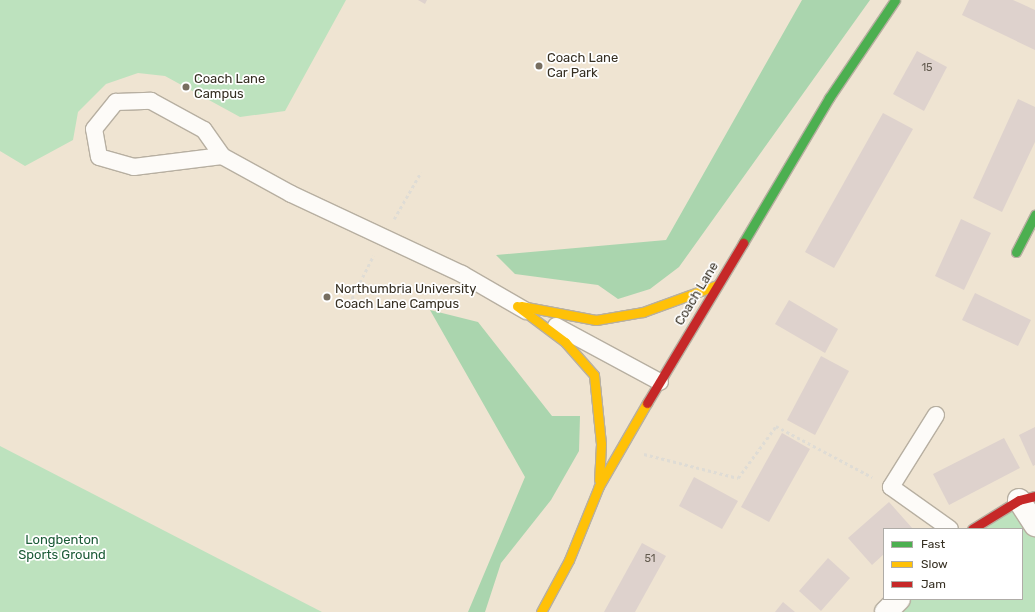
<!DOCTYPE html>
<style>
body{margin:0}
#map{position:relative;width:1035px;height:612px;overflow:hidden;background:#efe4d2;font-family:Rubik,sans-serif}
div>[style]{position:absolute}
.green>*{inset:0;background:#bde2be}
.forest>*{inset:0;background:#aad5ae}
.building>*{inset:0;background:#ded2cd}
.path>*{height:2.5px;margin-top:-1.25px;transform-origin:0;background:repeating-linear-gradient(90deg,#dfdcd5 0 3px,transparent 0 6px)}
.roads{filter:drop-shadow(1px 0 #b7afa1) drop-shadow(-1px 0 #b7afa1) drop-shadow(0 1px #b7afa1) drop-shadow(0 -1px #b7afa1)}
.lane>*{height:16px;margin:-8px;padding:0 8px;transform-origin:8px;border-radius:8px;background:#fdfbf8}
.street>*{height:22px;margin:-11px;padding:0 11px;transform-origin:11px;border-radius:11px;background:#fdfbf8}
.fast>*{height:9px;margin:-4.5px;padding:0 4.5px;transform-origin:4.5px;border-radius:4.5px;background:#4caf50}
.slow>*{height:9px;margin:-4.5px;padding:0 4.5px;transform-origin:4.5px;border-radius:4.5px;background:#ffc107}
.jam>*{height:9px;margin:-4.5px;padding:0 4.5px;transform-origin:4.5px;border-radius:4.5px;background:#c62828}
.dots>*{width:11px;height:11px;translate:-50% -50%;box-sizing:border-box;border:2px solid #fff;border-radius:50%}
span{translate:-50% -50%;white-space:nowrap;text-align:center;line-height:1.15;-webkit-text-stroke:3.5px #fff;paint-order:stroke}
.number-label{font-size:11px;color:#625a4e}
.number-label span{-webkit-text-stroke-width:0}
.poi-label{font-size:13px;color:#362f22}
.left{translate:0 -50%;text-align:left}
.street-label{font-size:13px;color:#362f22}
.park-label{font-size:13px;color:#1c5b37}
.legend{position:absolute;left:883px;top:528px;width:140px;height:72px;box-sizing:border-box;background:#fff;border:1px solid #afaca7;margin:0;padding:5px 7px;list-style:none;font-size:12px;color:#362f22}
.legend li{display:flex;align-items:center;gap:8px;height:20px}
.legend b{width:20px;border:1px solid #afaca7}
</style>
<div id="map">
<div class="green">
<div style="clip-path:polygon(0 0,346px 0,285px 111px,240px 117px,165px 76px,138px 73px,106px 84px,78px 112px,73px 140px,25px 166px,0 151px)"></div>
<div style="clip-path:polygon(0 446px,322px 612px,0 612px)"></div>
<div style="clip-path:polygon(1019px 500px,1035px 525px,1035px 612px,886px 612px,899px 599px,1022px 599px,1022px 529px,972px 529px)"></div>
</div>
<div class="forest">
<div style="clip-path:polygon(802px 0,870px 0,679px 267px,650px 289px,618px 299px,598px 285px,515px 274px,496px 255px,666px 240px)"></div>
<div style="clip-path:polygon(430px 310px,478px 322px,552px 416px,580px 416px,579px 451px,551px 500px,501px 563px,485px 612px,468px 612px,525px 477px)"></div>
</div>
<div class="building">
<div style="clip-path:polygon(418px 0,427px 0,425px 4px)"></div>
<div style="clip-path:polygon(969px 0,1013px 0,1035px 10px,1035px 50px,962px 15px)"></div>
<div style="clip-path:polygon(917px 51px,947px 67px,924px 111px,893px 94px)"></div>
<div style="clip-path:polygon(1018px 99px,1035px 107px,1035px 142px,1002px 212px,973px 198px)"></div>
<div style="clip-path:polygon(883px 113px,913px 129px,834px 268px,805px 252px)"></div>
<div style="clip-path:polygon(961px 219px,991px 233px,964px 290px,935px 276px)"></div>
<div style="clip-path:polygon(975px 293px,1031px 320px,1018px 346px,962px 320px)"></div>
<div style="clip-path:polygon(789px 300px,838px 329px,825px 353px,775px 324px)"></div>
<div style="clip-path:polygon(821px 356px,849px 371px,815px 435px,787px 420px)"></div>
<div style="clip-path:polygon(1035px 427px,1035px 465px,1033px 466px,1019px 435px)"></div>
<div style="clip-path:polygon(782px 433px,810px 449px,769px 522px,741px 507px)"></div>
<div style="clip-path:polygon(1004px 438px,1020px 468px,949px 505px,933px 474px)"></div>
<div style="clip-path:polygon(694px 477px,738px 501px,722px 529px,679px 506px)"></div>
<div style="clip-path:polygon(889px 502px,913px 529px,884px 529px,884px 554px,872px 565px,848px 538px)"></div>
<div style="clip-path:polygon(642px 543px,666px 556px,635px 612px,604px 612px)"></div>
<div style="clip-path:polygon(828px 558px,850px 578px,821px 611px,799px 591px)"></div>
<div style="clip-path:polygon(783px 602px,795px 612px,775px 612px)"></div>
</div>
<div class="path">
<div style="left:394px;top:219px;width:54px;rotate:-60.1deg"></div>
<div style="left:349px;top:304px;width:54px;rotate:-63.4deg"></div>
<div style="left:644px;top:454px;width:97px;rotate:14.3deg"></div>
<div style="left:738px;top:478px;width:64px;rotate:-53.8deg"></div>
<div style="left:776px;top:426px;width:109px;rotate:28deg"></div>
</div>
<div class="roads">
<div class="lane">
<div style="left:222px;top:156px;width:89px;rotate:172.9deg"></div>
<div style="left:134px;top:167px;width:36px;rotate:-164deg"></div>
<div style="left:99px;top:157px;width:28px;rotate:-100deg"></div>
<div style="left:94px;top:129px;width:35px;rotate:-51deg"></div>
<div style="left:116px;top:102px;width:35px;rotate:-2deg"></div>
<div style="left:151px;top:101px;width:60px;rotate:28.7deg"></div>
<div style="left:204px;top:130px;width:32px;rotate:55deg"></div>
<div style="left:222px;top:156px;width:79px;rotate:28.8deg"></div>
<div style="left:291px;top:194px;width:189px;rotate:25.1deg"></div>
<div style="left:462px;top:274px;width:74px;rotate:30deg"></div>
<div style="left:556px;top:326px;width:118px;rotate:28.3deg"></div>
<div style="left:936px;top:415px;width:85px;rotate:122deg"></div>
<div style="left:891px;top:487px;width:72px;rotate:35.4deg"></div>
</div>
<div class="street">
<div style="left:1019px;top:500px;width:30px;rotate:57deg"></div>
<div style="left:886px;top:612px;width:18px;rotate:-45deg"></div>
</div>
<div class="fast">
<div style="left:743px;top:243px;width:169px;rotate:-59.3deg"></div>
<div style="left:829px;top:98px;width:118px;rotate:-56deg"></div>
<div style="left:1016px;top:252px;width:42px;rotate:-62.8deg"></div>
</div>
<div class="slow">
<div style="left:517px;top:306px;width:60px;rotate:36.9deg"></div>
<div style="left:565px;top:342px;width:44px;rotate:48.7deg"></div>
<div style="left:594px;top:375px;width:69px;rotate:84.2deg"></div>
<div style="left:601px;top:444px;width:36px;rotate:93deg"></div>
<div style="left:521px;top:306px;width:76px;rotate:10.6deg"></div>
<div style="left:596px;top:320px;width:48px;rotate:-9.7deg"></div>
<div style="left:643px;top:312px;width:79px;rotate:-20deg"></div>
<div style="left:541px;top:612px;width:59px;rotate:-61.7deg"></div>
<div style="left:569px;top:560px;width:80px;rotate:-67.9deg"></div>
<div style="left:599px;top:486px;width:96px;rotate:-60deg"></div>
</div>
<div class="jam">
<div style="left:647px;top:403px;width:187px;rotate:-59deg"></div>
<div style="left:972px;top:529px;width:55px;rotate:-31.7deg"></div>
<div style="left:1019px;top:500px;width:16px;rotate:-14deg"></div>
</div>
</div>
<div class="dots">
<div style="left:539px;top:66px;background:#776e60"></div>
<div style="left:186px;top:87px;background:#776e60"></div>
<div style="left:327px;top:297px;background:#776e60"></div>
</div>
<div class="number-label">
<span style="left:927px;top:68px">15</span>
<span style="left:650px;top:559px">51</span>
</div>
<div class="poi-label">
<span class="left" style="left:547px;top:66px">Coach Lane<br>Car Park</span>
<span class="left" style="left:194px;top:87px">Coach Lane<br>Campus</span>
<span class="left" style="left:335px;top:297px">Northumbria University<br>Coach Lane Campus</span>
</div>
<div class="street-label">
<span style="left:697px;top:294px;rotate:-59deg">Coach Lane</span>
</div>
<div class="park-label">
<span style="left:62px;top:548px">Longbenton<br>Sports Ground</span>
</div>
<ul class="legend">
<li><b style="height:5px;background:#4caf50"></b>Fast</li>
<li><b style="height:5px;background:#ffc107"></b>Slow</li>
<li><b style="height:5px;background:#c62828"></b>Jam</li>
</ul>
</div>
